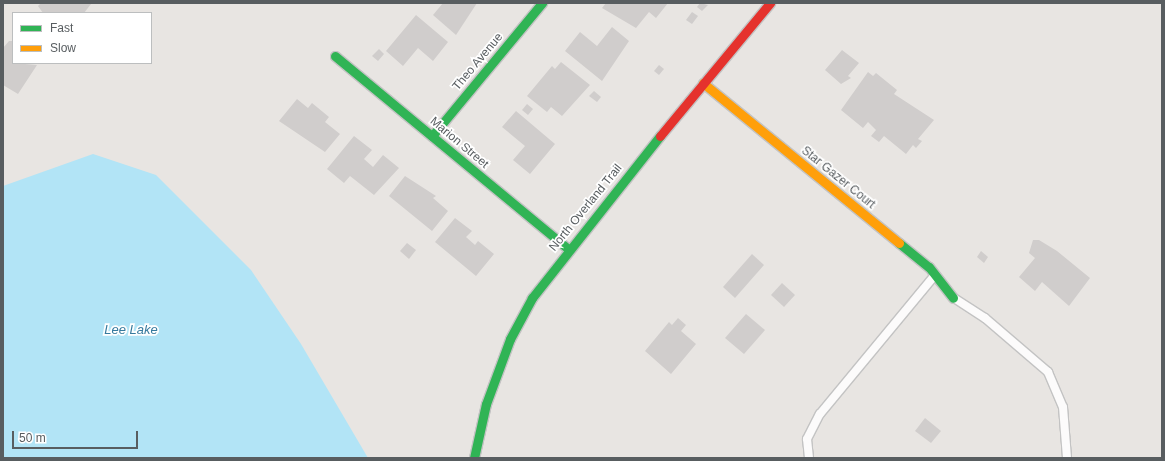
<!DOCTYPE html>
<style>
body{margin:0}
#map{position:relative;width:1165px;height:461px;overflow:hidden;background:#e8e5e2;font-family:Helvetica,sans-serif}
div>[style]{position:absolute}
.water>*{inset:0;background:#b2e4f6}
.building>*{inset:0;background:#d0cdcc}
.roads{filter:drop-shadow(1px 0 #c3c3c3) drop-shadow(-1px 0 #c3c3c3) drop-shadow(0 1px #c3c3c3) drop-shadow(0 -1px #c3c3c3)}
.lane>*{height:8px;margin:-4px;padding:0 4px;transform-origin:4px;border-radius:4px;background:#fcfbfb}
.fast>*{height:9px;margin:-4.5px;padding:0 4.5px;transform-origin:4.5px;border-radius:4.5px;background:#30b455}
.slow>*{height:9px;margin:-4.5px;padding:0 4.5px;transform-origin:4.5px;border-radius:4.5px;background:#ff9f0a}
.jam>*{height:9px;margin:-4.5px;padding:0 4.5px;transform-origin:4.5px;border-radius:4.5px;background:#e5322d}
span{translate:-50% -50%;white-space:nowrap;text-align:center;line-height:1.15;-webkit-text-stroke:3.5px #fff;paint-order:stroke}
.street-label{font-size:12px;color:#585d60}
.water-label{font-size:13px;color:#367a9e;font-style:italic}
.frame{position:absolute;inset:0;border:4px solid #585d60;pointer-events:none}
.legend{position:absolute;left:12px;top:12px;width:140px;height:52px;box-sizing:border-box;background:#fff;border:1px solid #bcbebf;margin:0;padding:5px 7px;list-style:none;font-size:12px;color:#585d60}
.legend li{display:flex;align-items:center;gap:8px;height:20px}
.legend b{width:20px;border:1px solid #bcbebf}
.scale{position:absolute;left:12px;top:431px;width:126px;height:18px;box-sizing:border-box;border:2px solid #585d60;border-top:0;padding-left:5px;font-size:12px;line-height:14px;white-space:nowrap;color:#585d60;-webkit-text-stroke:3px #fff;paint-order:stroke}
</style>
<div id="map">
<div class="water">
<div style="clip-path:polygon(93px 154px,156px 175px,251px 270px,301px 344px,368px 458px,3px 458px,3px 186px)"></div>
</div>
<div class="building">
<div style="clip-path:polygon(41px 3px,89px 3px,91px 4px,84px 13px,43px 13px,38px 6px)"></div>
<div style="clip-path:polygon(443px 3px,477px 3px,456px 35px,433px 15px)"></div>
<div style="clip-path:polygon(606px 3px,668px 3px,656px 18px,649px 12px,636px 28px,602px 8px)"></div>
<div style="clip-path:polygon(700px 3px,708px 5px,702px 11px,697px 7px)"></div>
<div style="clip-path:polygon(692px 12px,698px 16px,692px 24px,686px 20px)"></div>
<div style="clip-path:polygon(416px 15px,448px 42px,433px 61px,418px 48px,403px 66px,386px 51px)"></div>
<div style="clip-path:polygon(612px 27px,629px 41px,602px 81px,565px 51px,580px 32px,597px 46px)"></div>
<div style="clip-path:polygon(9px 41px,13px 41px,13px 63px,37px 65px,18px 94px,3px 85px,3px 48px)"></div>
<div style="clip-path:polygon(379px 49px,384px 54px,378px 61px,372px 56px)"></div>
<div style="clip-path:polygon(842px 50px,859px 63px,848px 76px,851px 78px,841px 84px,825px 70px)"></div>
<div style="clip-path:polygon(561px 62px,590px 85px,562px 116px,551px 107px,547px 112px,527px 96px,552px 66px,555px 69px)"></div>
<div style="clip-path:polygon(659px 65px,664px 69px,659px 75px,654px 71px)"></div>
<div style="clip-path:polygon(868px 72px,873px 76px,876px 73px,897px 90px,894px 94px,934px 120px,918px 139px,922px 141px,916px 148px,913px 145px,906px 154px,884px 136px,879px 142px,871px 136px,876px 130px,868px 122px,863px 128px,841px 110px)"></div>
<div style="clip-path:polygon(594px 91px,601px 97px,597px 102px,589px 96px)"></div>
<div style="clip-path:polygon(297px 99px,308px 108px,312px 103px,329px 117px,325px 122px,340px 134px,325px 152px,279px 121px)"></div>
<div style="clip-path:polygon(527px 104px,533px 109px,528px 115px,522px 110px)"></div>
<div style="clip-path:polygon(516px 111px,555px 144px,530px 174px,513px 160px,525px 146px,502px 127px)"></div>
<div style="clip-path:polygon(354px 136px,372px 150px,364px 159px,373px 167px,383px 155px,399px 168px,374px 195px,350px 176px,344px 183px,327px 169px)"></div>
<div style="clip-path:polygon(405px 176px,436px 196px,433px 198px,448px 211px,432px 231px,389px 196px)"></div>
<div style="clip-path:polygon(455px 218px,472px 231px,466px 237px,475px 245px,478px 241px,494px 254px,476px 276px,435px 242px)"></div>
<div style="clip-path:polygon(1033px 240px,1039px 240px,1057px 251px,1090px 278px,1069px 306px,1042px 282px,1035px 291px,1019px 277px,1035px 258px,1029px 253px)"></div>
<div style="clip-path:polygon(407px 243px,416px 250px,409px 259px,400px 251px)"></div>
<div style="clip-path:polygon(981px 251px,988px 257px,984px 263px,977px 257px)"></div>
<div style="clip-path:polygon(752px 254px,764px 265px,735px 298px,723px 287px)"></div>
<div style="clip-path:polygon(782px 283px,795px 295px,784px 307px,771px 295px)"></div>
<div style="clip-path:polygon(746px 314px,765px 330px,744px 354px,725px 338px)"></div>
<div style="clip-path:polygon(678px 318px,686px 325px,681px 331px,696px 344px,671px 374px,645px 351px,669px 322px,672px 325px)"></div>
<div style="clip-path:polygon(925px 418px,941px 431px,931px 443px,915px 431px)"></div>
</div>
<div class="roads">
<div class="lane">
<div style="left:954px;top:298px;width:37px;rotate:33deg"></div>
<div style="left:985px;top:318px;width:83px;rotate:40.6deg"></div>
<div style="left:1048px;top:372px;width:38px;rotate:67deg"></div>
<div style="left:1063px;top:407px;width:51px;rotate:85.5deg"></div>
<div style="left:809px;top:458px;width:19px;rotate:-96deg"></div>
<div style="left:807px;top:439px;width:28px;rotate:-63deg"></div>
<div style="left:820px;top:414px;width:179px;rotate:-50.4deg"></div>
</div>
<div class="fast">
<div style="left:335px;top:56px;width:303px;rotate:39.6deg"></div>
<div style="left:432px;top:136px;width:173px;rotate:-50.4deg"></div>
<div style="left:899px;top:243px;width:38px;rotate:39deg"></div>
<div style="left:929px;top:267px;width:39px;rotate:52deg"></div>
<div style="left:474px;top:458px;width:55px;rotate:-77.5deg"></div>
<div style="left:486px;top:404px;width:69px;rotate:-69.7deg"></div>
<div style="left:510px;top:339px;width:47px;rotate:-61.8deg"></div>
<div style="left:532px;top:298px;width:206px;rotate:-51.7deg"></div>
</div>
<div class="slow">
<div style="left:703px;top:83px;width:253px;rotate:39.2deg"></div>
</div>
<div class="jam">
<div style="left:660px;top:136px;width:173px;rotate:-50.4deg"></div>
</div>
</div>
<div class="street-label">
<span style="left:478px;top:62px;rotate:-50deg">Theo Avenue</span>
<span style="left:459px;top:143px;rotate:40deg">Marion Street</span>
<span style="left:838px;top:178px;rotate:39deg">Star Gazer Court</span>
<span style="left:586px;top:208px;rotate:-51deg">North Overland Trail</span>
</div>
<div class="water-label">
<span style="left:131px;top:330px">Lee Lake</span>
</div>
<div class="frame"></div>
<ul class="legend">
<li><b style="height:5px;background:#30b455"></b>Fast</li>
<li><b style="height:5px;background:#ff9f0a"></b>Slow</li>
</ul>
<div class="scale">50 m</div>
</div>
